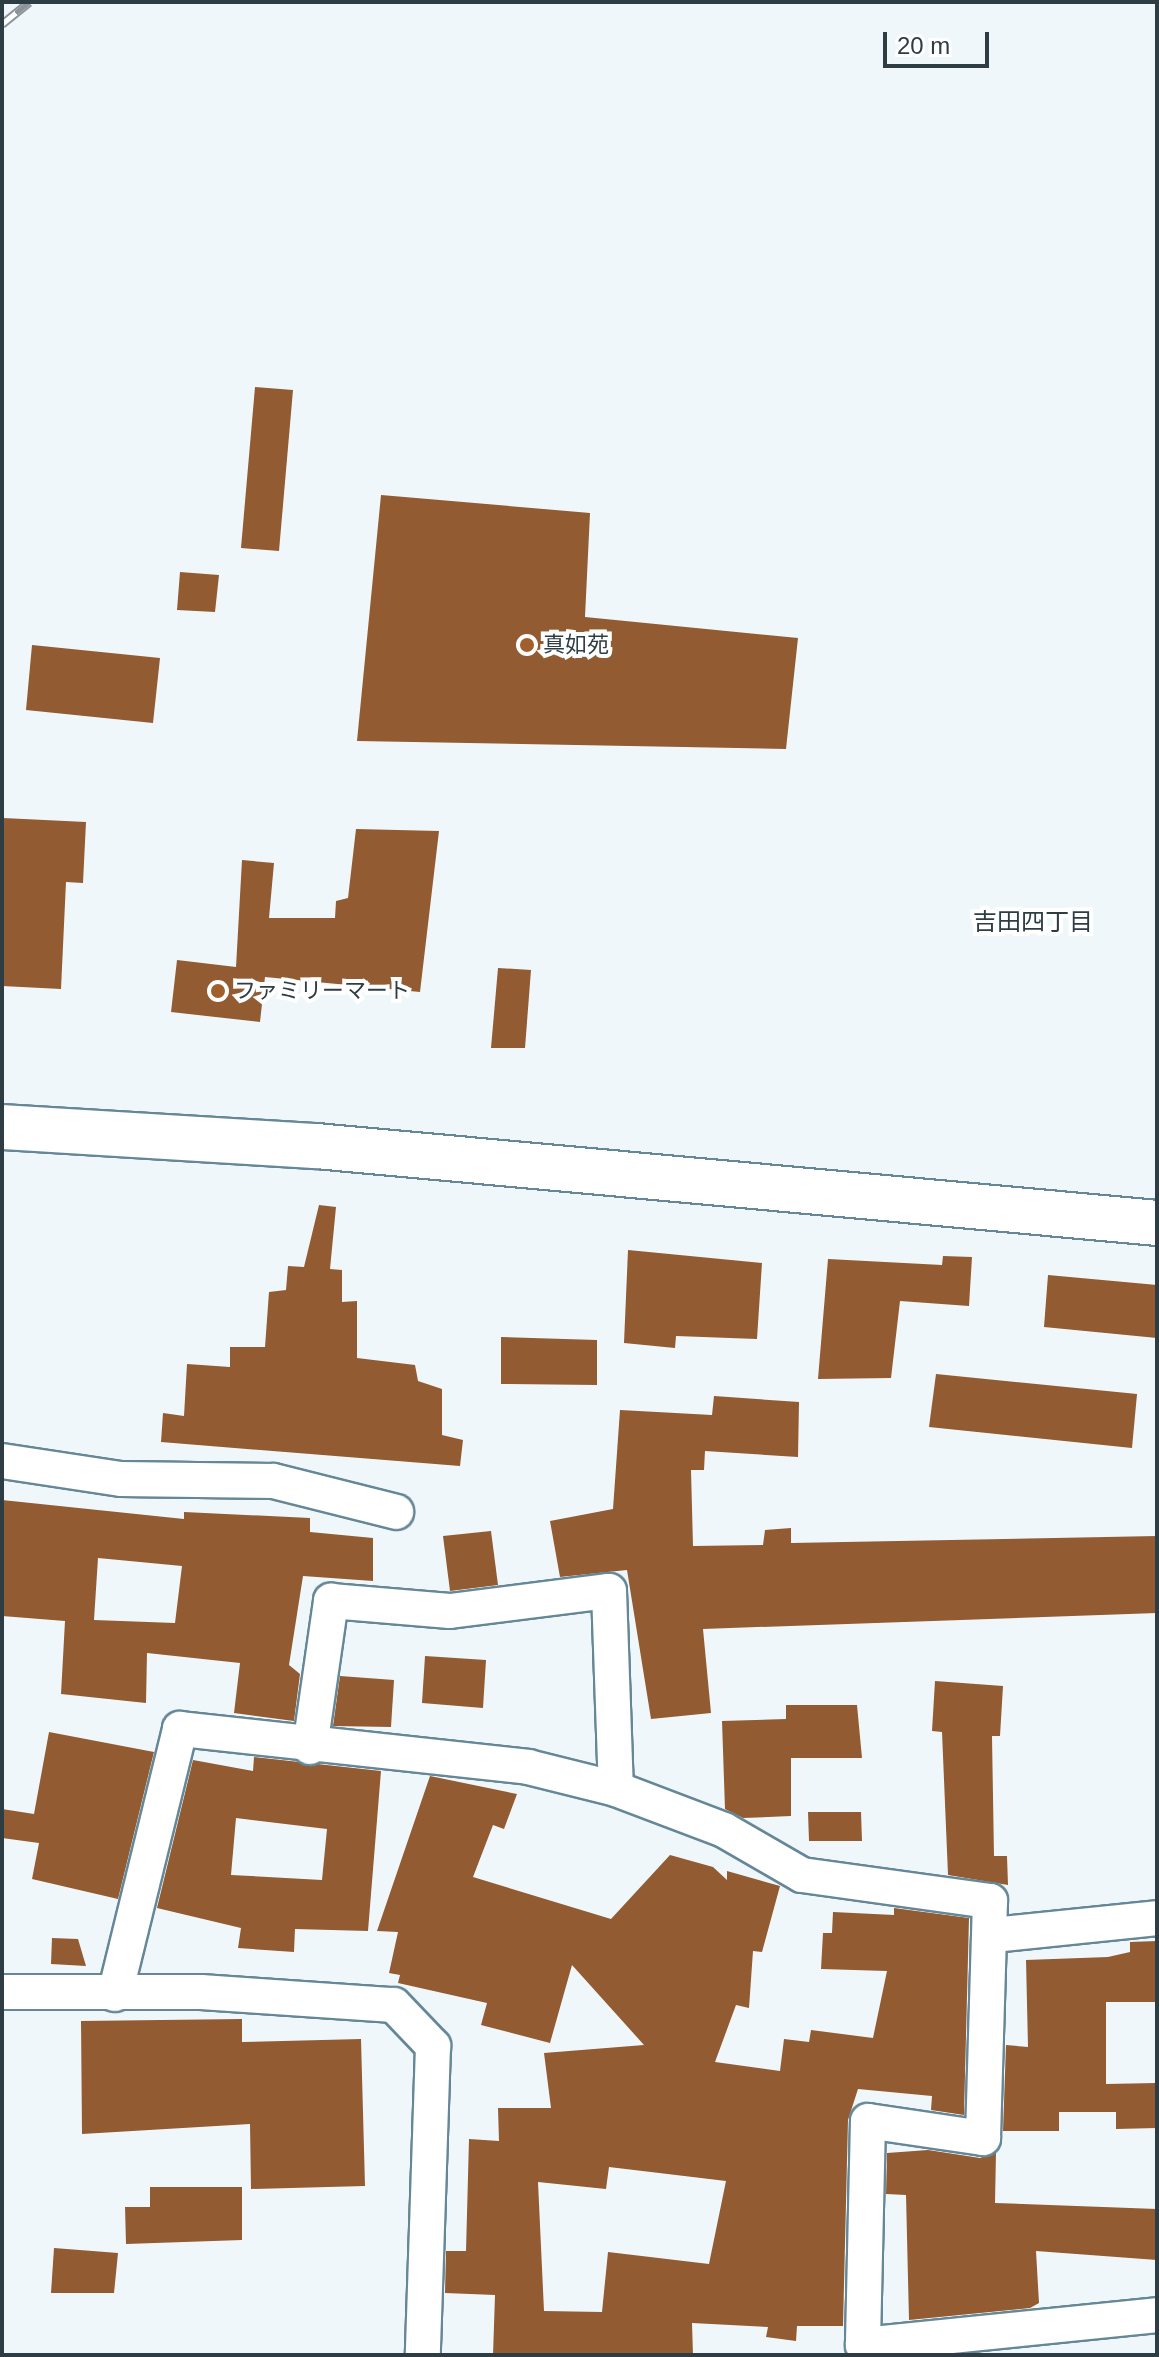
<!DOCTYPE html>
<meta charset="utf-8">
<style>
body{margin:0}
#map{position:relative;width:1159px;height:2357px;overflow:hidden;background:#f0f7fb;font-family:Helvetica,"Noto Sans JP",sans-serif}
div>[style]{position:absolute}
.building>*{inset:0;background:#925b31}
.roads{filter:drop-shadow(2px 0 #658797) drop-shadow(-2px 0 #658797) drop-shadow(0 2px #658797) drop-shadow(0 -2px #658797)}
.street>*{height:34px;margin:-17px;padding:0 17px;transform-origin:17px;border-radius:17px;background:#fff}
.secondary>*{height:44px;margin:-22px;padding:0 22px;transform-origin:22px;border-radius:22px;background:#fff}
.rail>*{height:9px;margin-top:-4.5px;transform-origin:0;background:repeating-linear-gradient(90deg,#fff 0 18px,#8a949a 0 36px);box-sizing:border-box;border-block:2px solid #8a949a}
.dots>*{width:22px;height:22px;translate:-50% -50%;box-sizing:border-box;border:4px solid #fff;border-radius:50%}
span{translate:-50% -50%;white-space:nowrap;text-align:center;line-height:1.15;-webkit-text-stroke:8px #fff;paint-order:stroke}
.poi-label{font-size:22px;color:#2e3c43}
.left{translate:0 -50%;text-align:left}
.neighbourhood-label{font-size:24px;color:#2e3c43}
.frame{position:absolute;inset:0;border:4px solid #2e3c43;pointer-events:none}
.scale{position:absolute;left:883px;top:32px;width:106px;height:36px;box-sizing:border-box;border:4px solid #2e3c43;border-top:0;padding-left:10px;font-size:24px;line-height:28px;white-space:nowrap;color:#2e3c43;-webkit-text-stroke:6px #fff;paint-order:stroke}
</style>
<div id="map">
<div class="building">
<div style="clip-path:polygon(255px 387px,293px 390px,279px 551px,241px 548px)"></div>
<div style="clip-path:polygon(381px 495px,590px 513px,585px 617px,798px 638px,786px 749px,357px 741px)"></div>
<div style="clip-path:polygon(180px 572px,219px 575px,215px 612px,177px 610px)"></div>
<div style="clip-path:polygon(32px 645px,160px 658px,153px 723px,26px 710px)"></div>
<div style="clip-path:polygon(3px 818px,86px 822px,83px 883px,66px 882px,61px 989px,2px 986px)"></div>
<div style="clip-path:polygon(356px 829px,439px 831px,420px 992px,265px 977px,260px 1022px,171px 1012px,177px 960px,236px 967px,242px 860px,274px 863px,269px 918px,335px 918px,336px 901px,348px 898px)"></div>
<div style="clip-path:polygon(498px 968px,531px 970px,525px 1048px,491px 1048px)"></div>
<div style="clip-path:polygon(319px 1205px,336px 1207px,330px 1269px,342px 1270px,342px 1302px,357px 1301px,357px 1358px,415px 1365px,418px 1381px,442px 1389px,442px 1435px,463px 1440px,460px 1466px,161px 1442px,163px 1413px,184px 1416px,187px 1364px,230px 1367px,230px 1347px,265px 1347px,269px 1292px,286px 1290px,288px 1266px,304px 1267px)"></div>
<div style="clip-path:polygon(628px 1250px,762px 1263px,757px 1339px,676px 1336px,675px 1348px,624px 1343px)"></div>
<div style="clip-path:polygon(943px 1256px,972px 1257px,969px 1306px,900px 1301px,891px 1378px,818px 1379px,828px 1259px,942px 1265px)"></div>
<div style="clip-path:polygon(1048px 1275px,1157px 1285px,1157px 1338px,1044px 1327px)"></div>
<div style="clip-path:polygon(501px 1337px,597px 1340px,597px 1385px,501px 1384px)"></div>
<div style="clip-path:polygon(936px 1374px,1137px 1394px,1132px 1448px,929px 1427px)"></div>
<div style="clip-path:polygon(714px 1396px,799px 1402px,798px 1457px,705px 1451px,704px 1470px,691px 1470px,693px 1546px,763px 1545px,765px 1530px,791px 1528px,791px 1543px,1157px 1536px,1157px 1613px,703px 1629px,711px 1713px,651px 1719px,627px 1570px,560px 1577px,550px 1521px,613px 1509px,620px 1410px,712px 1415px)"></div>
<div style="clip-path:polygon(evenodd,2px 1500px,184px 1519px,184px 1512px,310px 1518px,310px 1532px,373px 1538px,373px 1581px,303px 1576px,289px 1665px,300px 1674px,294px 1721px,234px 1713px,240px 1663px,147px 1653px,146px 1703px,61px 1694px,65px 1621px,2px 1616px,2px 1500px,98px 1558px,182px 1566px,175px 1623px,94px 1620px,98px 1558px)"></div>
<div style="clip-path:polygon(491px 1531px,498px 1585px,450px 1591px,443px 1536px)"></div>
<div style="clip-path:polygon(425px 1656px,486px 1660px,483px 1708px,422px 1703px)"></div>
<div style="clip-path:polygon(340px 1676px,394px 1680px,391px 1727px,333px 1726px)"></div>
<div style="clip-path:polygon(935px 1681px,1003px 1686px,1000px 1736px,992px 1736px,994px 1856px,1007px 1856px,1008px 1885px,948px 1875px,942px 1732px,932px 1731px)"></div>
<div style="clip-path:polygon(786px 1705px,857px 1705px,862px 1758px,791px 1758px,791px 1816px,743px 1818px,725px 1809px,722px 1721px,786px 1719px)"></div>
<div style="clip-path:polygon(49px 1732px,154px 1752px,118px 1899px,32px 1879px,39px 1843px,2px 1838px,2px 1809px,34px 1814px)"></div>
<div style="clip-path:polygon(evenodd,254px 1757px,381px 1771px,368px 1931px,295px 1929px,294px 1952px,238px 1948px,241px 1928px,157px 1908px,193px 1760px,253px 1771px,254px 1757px,236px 1818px,327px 1829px,322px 1880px,231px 1875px,236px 1818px)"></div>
<div style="clip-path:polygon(evenodd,430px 1776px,517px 1794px,504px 1829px,493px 1825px,473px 1877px,611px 1919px,670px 1855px,713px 1867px,727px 1880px,727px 1871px,780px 1886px,762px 1952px,753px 1951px,749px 2008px,736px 2005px,715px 2062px,780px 2071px,784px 2039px,809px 2042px,811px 2030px,873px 2038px,887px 1971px,821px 1969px,823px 1933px,832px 1933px,833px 1912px,894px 1915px,894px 1908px,969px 1918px,964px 2115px,931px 2110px,932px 2096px,858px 2089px,848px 2120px,843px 2326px,797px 2326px,796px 2341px,766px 2337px,768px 2327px,692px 2323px,693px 2355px,493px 2355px,495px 2295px,445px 2293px,446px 2251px,466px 2251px,469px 2139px,499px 2141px,498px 2108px,551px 2108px,544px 2053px,644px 2045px,572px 1965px,550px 2043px,481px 2025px,487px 2003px,398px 1983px,400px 1975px,389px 1973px,398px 1932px,377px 1931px,430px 1776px,609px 2167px,726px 2181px,709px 2264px,608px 2252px,602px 2312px,544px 2311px,538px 2182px,606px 2189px,609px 2167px)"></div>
<div style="clip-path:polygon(808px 1812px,861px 1812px,862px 1841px,809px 1841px)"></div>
<div style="clip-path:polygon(52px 1938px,78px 1939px,86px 1966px,51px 1964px)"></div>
<div style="clip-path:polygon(1157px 1941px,1157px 2002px,1106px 2002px,1106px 2084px,1156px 2083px,1157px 2128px,1116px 2129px,1116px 2112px,1059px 2112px,1059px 2131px,1003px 2131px,1006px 2045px,1028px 2047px,1026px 1960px,1108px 1957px,1130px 1952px,1130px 1942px)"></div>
<div style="clip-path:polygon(242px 2019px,242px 2042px,361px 2039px,365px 2186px,251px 2189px,250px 2124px,82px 2134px,81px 2021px)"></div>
<div style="clip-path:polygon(928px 2150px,980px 2158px,996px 2152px,995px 2203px,1157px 2209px,1157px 2260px,1036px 2251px,1039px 2303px,1030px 2308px,909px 2320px,906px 2195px,886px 2194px,887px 2153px)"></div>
<div style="clip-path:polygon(150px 2187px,242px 2187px,242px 2240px,126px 2244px,125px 2207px,150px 2207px)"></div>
<div style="clip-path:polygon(54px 2248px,118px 2253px,114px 2293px,51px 2293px)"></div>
</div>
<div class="roads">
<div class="street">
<div style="left:2px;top:1461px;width:120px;rotate:8.6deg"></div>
<div style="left:121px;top:1479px;width:152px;rotate:0.8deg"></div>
<div style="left:273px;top:1481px;width:127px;rotate:14.1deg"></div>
<div style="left:310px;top:1747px;width:148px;rotate:-81.8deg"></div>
<div style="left:331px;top:1601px;width:119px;rotate:4.8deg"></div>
<div style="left:450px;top:1611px;width:160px;rotate:-7.2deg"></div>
<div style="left:609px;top:1591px;width:198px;rotate:88deg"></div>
<div style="left:993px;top:1935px;width:165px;rotate:-5.9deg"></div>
<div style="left:2px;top:1992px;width:199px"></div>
<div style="left:201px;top:1992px;width:193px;rotate:3.9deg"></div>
<div style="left:394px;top:2005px;width:57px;rotate:46.4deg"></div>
<div style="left:433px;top:2046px;width:309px;rotate:91.9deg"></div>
<div style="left:115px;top:1994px;width:273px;rotate:-76.2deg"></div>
<div style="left:180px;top:1729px;width:350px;rotate:6.2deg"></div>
<div style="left:528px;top:1767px;width:91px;rotate:14deg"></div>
<div style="left:616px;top:1789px;width:116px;rotate:20.8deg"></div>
<div style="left:724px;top:1830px;width:90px;rotate:30deg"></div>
<div style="left:802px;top:1875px;width:190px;rotate:7.9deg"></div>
<div style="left:990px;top:1901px;width:237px;rotate:91.7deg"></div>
<div style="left:983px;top:2138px;width:116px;rotate:-171.6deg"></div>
<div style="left:868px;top:2121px;width:224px;rotate:91.3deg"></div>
<div style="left:863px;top:2345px;width:296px;rotate:-5.8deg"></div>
</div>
<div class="secondary">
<div style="left:2px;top:1127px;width:315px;rotate:3.5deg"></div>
<div style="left:316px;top:1146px;width:845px;rotate:5.23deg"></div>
</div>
</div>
<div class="rail">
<div style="left:2px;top:24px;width:35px;rotate:-39deg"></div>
</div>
<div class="dots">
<div style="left:527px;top:645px;background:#a15f2c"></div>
<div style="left:218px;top:991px;background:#a15f2c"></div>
</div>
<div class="poi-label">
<span class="left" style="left:543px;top:645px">真如苑</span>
<span class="left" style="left:234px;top:991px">ファミリーマート</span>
</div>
<div class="neighbourhood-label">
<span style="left:1033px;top:922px">吉田四丁目</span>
</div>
<div class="frame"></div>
<div class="scale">20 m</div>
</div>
